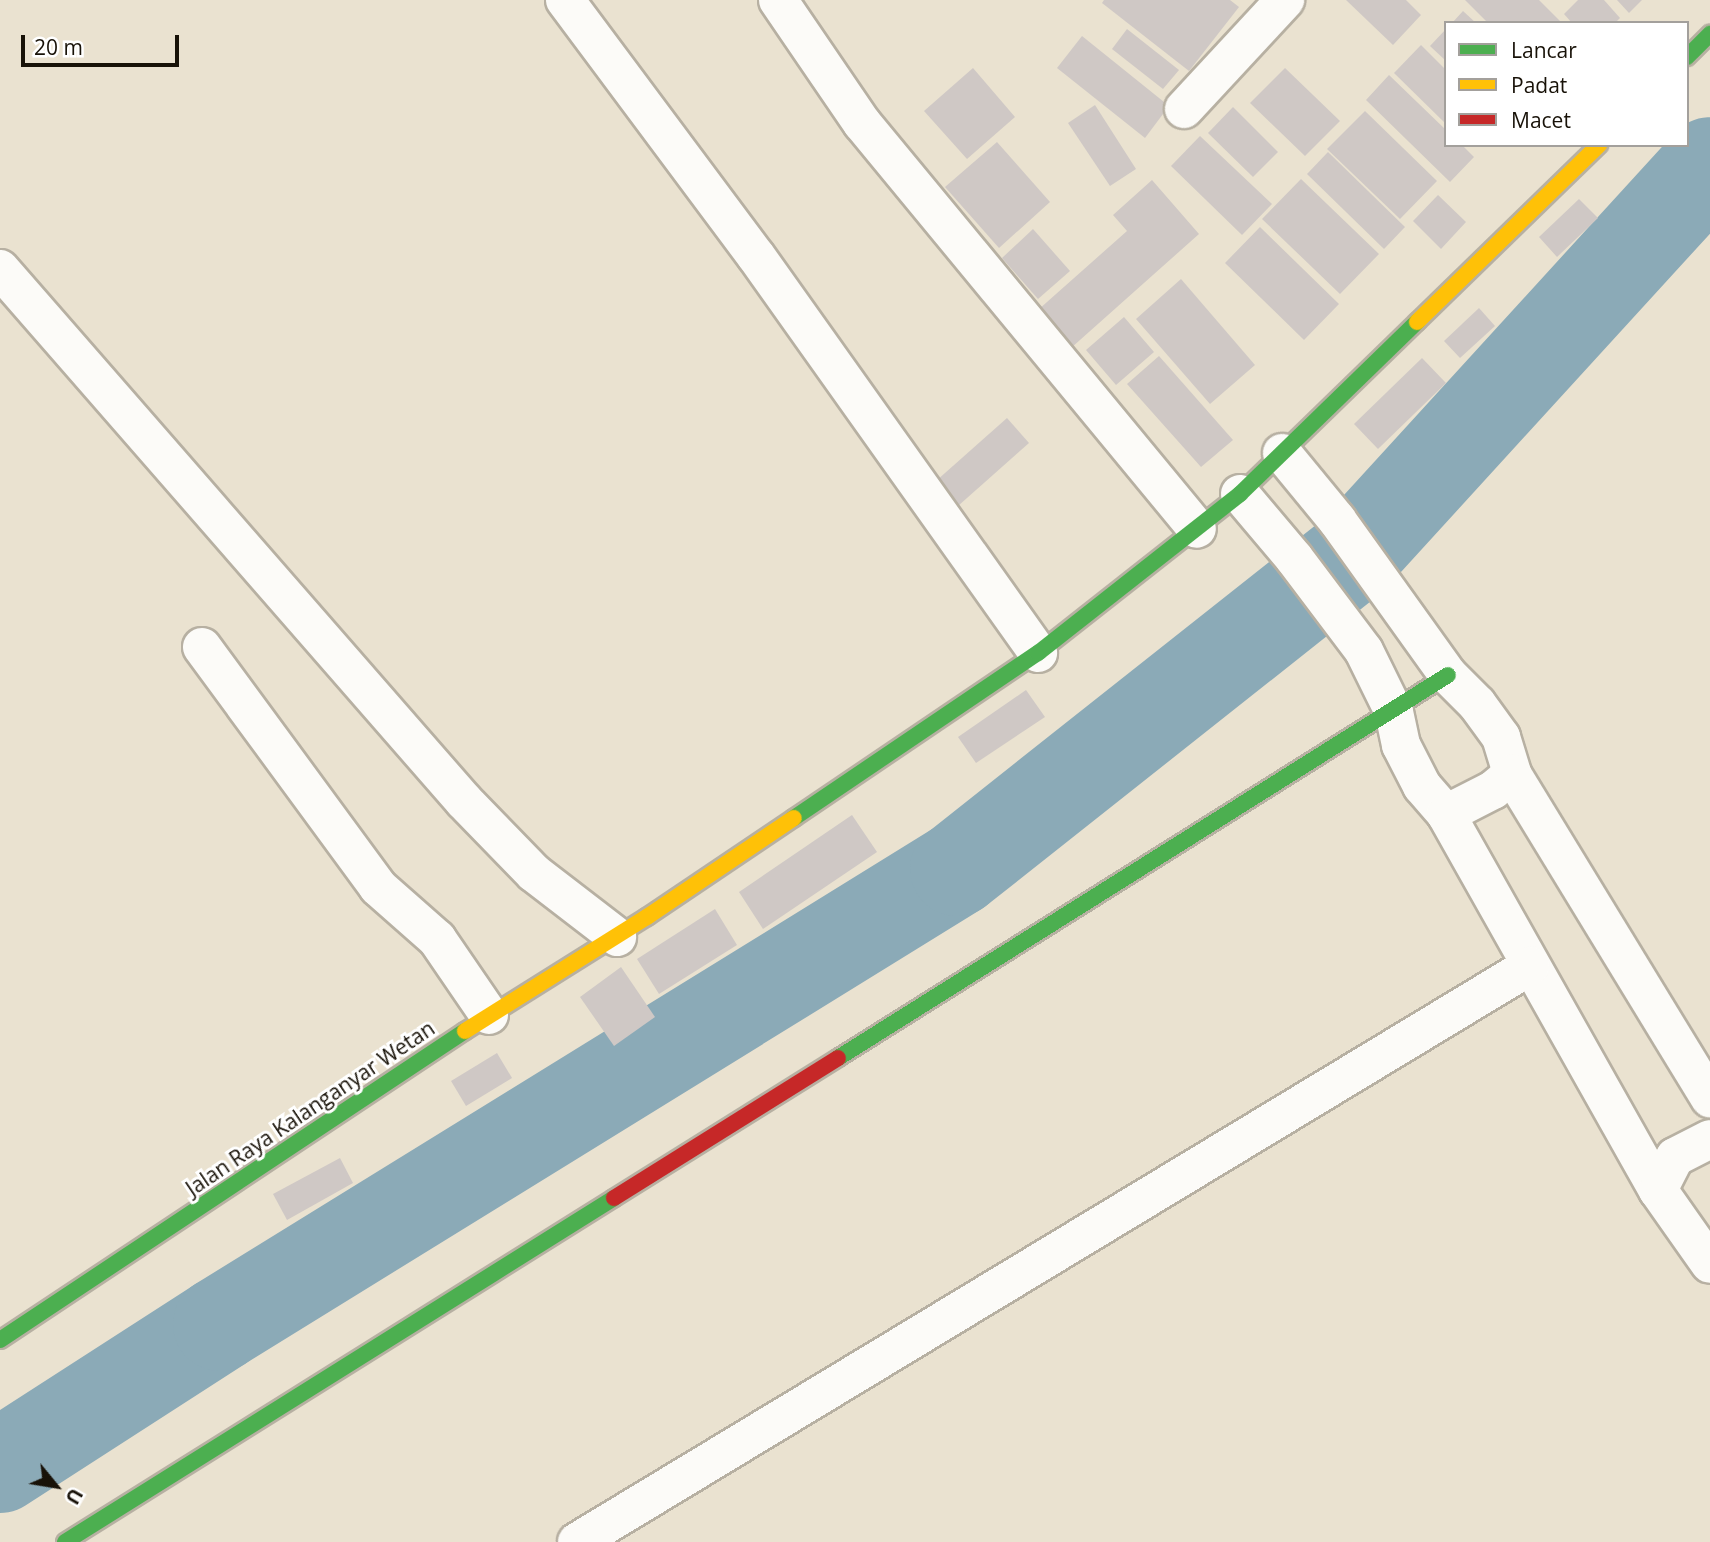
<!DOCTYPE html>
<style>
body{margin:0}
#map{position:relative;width:1710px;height:1542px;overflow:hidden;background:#eae2d0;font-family:"Open Sans",sans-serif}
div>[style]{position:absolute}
.river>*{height:94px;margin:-47px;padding:0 47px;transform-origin:47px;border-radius:47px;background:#8baab7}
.building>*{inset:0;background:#cfc8c5}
.roads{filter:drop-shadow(2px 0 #b7b0a2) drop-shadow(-2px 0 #b7b0a2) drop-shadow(0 2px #b7b0a2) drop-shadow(0 -2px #b7b0a2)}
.street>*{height:38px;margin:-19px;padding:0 19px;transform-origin:19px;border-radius:19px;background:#fcfbf8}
.fast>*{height:16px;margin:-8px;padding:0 8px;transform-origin:8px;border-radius:8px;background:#4caf50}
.slow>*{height:16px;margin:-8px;padding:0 8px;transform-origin:8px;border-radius:8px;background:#ffc107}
.jam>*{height:16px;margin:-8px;padding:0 8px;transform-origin:8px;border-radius:8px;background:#c62828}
span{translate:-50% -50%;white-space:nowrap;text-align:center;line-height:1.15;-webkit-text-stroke:6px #fff;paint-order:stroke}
.street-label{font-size:21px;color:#181208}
.legend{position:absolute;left:1444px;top:21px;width:245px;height:126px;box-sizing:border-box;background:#fff;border:2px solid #a3a09c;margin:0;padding:9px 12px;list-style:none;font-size:21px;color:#181208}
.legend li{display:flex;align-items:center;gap:14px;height:35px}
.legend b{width:35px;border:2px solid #a3a09c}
.north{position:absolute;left:21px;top:1451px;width:70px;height:70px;-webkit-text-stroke:5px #fff;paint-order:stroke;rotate:120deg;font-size:19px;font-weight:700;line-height:28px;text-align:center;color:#181208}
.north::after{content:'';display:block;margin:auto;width:24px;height:32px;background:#181208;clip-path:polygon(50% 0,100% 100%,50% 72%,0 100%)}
.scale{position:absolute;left:21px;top:35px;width:158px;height:32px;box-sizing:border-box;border:4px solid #181208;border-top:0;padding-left:9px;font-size:21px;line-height:24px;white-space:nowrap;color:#181208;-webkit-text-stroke:5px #fff;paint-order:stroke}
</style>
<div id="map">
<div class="river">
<div style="left:0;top:1466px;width:262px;rotate:-32.8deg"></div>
<div style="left:220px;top:1324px;width:866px;rotate:-31.69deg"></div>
<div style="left:957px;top:869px;width:503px;rotate:-38.37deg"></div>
<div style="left:1351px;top:557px;width:532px;rotate:-47.59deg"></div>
</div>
<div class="building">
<div style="clip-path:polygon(1104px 0,1230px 0,1239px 7px,1189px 71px,1102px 3px)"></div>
<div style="clip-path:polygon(1346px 0,1406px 0,1421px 15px,1393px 45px)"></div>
<div style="clip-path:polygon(1465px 0,1539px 0,1562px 23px,1488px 23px)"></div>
<div style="clip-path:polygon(1578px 0,1604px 0,1620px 18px,1615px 23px,1572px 23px,1564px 14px)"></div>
<div style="clip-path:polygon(1617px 0,1642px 0,1629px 13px)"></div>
<div style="clip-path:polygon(1463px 11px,1476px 23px,1452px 23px)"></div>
<div style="clip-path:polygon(1127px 29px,1179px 70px,1163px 89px,1112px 49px)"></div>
<div style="clip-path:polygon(1446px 29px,1446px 61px,1430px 46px)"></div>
<div style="clip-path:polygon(1082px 36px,1169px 106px,1145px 138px,1057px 68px)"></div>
<div style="clip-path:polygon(1421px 45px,1446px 70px,1446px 124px,1394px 73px)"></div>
<div style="clip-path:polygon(973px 68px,1015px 117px,967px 159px,924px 111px)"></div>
<div style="clip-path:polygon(1285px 68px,1340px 121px,1305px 156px,1250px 103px)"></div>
<div style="clip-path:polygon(1389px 75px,1446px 130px,1446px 145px,1462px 145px,1474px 157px,1450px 182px,1366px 100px)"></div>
<div style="clip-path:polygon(1095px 105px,1136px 169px,1110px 186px,1068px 123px)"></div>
<div style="clip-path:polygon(1233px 107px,1278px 152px,1253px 177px,1208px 133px)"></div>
<div style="clip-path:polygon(1365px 111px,1437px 181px,1400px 219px,1327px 149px)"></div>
<div style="clip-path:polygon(1200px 136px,1272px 204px,1242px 235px,1171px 166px)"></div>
<div style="clip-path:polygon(997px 142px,1050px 202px,999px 248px,945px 187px)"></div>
<div style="clip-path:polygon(1328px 152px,1405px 227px,1384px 249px,1307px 174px)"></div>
<div style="clip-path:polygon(1301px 179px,1379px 254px,1340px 294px,1262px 219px)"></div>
<div style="clip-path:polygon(1152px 180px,1199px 234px,1071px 348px,1038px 310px,1127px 231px,1113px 215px)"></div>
<div style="clip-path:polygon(1438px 195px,1466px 222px,1441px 249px,1413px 221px)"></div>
<div style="clip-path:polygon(1579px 199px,1598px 218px,1557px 257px,1539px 237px)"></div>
<div style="clip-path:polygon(1260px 227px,1339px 304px,1304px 340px,1225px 263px)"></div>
<div style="clip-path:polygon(1033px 229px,1070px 271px,1038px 299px,1002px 258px)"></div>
<div style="clip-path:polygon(1181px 279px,1255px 365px,1210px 404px,1136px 319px)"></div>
<div style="clip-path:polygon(1479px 308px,1495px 326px,1460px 358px,1444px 341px)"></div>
<div style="clip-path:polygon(1124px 317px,1154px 352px,1116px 385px,1086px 350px)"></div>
<div style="clip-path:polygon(1159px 356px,1233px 440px,1201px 467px,1127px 384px)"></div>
<div style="clip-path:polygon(1422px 358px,1446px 383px,1378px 449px,1354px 424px)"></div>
<div style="clip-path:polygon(1007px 418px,1029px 443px,958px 506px,936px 481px)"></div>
<div style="clip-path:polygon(1026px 690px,1045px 717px,976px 763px,958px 737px)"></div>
<div style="clip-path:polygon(852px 815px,877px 852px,763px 929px,739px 892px)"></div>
<div style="clip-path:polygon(715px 909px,737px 945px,659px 994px,637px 959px)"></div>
<div style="clip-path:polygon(621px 967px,655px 1017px,614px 1046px,580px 997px)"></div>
<div style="clip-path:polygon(497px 1053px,512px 1078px,466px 1106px,451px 1081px)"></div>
<div style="clip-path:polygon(340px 1158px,353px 1183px,287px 1220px,273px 1194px)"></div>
</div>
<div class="roads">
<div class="street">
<div style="left:565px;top:0;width:319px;rotate:53.3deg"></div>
<div style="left:756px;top:256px;width:487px;rotate:54.6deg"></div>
<div style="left:778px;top:0;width:149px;rotate:55.7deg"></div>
<div style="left:862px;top:123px;width:526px;rotate:50.47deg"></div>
<div style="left:1184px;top:109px;width:149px;rotate:-47.2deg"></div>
<div style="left:0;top:269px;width:706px;rotate:48.91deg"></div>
<div style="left:464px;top:801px;width:100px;rotate:45.8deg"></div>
<div style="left:534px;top:873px;width:105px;rotate:37.6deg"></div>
<div style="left:1282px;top:453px;width:87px;rotate:50.6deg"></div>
<div style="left:1337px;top:520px;width:191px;rotate:54.4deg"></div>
<div style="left:1448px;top:675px;width:41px;rotate:45deg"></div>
<div style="left:1477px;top:704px;width:41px;rotate:54deg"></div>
<div style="left:1501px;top:737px;width:39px;rotate:73deg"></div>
<div style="left:1512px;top:774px;width:380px;rotate:58.6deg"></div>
<div style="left:1240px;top:494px;width:84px;rotate:49.8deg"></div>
<div style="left:1294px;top:558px;width:116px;rotate:53deg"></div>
<div style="left:1364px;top:651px;width:68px;rotate:63.8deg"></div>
<div style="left:1394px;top:712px;width:34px;rotate:78deg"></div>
<div style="left:1401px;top:745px;width:46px;rotate:62.9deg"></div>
<div style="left:1422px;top:786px;width:37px;rotate:49deg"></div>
<div style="left:1446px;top:814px;width:432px;rotate:60.6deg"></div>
<div style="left:1658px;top:1190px;width:90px;rotate:54.9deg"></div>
<div style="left:202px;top:647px;width:298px;rotate:53.7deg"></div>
<div style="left:378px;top:887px;width:79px;rotate:41.4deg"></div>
<div style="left:437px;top:939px;width:92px;rotate:55.6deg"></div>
<div style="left:1446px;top:814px;width:53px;rotate:-27.1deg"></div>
<div style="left:1493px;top:790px;width:25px;rotate:-40deg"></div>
<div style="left:1658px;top:1190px;width:37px;rotate:-63deg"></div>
<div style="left:1675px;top:1157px;width:39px;rotate:-27deg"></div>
<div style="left:577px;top:1542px;width:1114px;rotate:-31.15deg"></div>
</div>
<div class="fast">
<div style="left:1687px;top:57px;width:33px;rotate:-45deg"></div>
<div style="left:794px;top:818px;width:295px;rotate:-34.1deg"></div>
<div style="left:1038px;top:653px;width:257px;rotate:-38.2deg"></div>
<div style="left:1240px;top:494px;width:247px;rotate:-44.2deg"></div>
<div style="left:838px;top:1058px;width:720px;rotate:-32.12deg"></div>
<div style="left:0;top:1340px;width:558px;rotate:-33.6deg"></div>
<div style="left:65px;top:1542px;width:648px;rotate:-32.07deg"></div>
</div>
<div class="slow">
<div style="left:1417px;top:322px;width:254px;rotate:-44.2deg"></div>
<div style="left:465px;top:1031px;width:215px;rotate:-32.1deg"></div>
<div style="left:647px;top:917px;width:177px;rotate:-34deg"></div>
</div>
<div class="jam">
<div style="left:614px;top:1198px;width:264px;rotate:-32deg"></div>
</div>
</div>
<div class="street-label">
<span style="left:310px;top:1108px;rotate:-34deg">Jalan Raya Kalanganyar Wetan</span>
</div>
<ul class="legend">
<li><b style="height:9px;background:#4caf50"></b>Lancar</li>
<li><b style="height:9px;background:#ffc107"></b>Padat</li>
<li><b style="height:9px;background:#c62828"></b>Macet</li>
</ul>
<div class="north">U</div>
<div class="scale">20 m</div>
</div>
